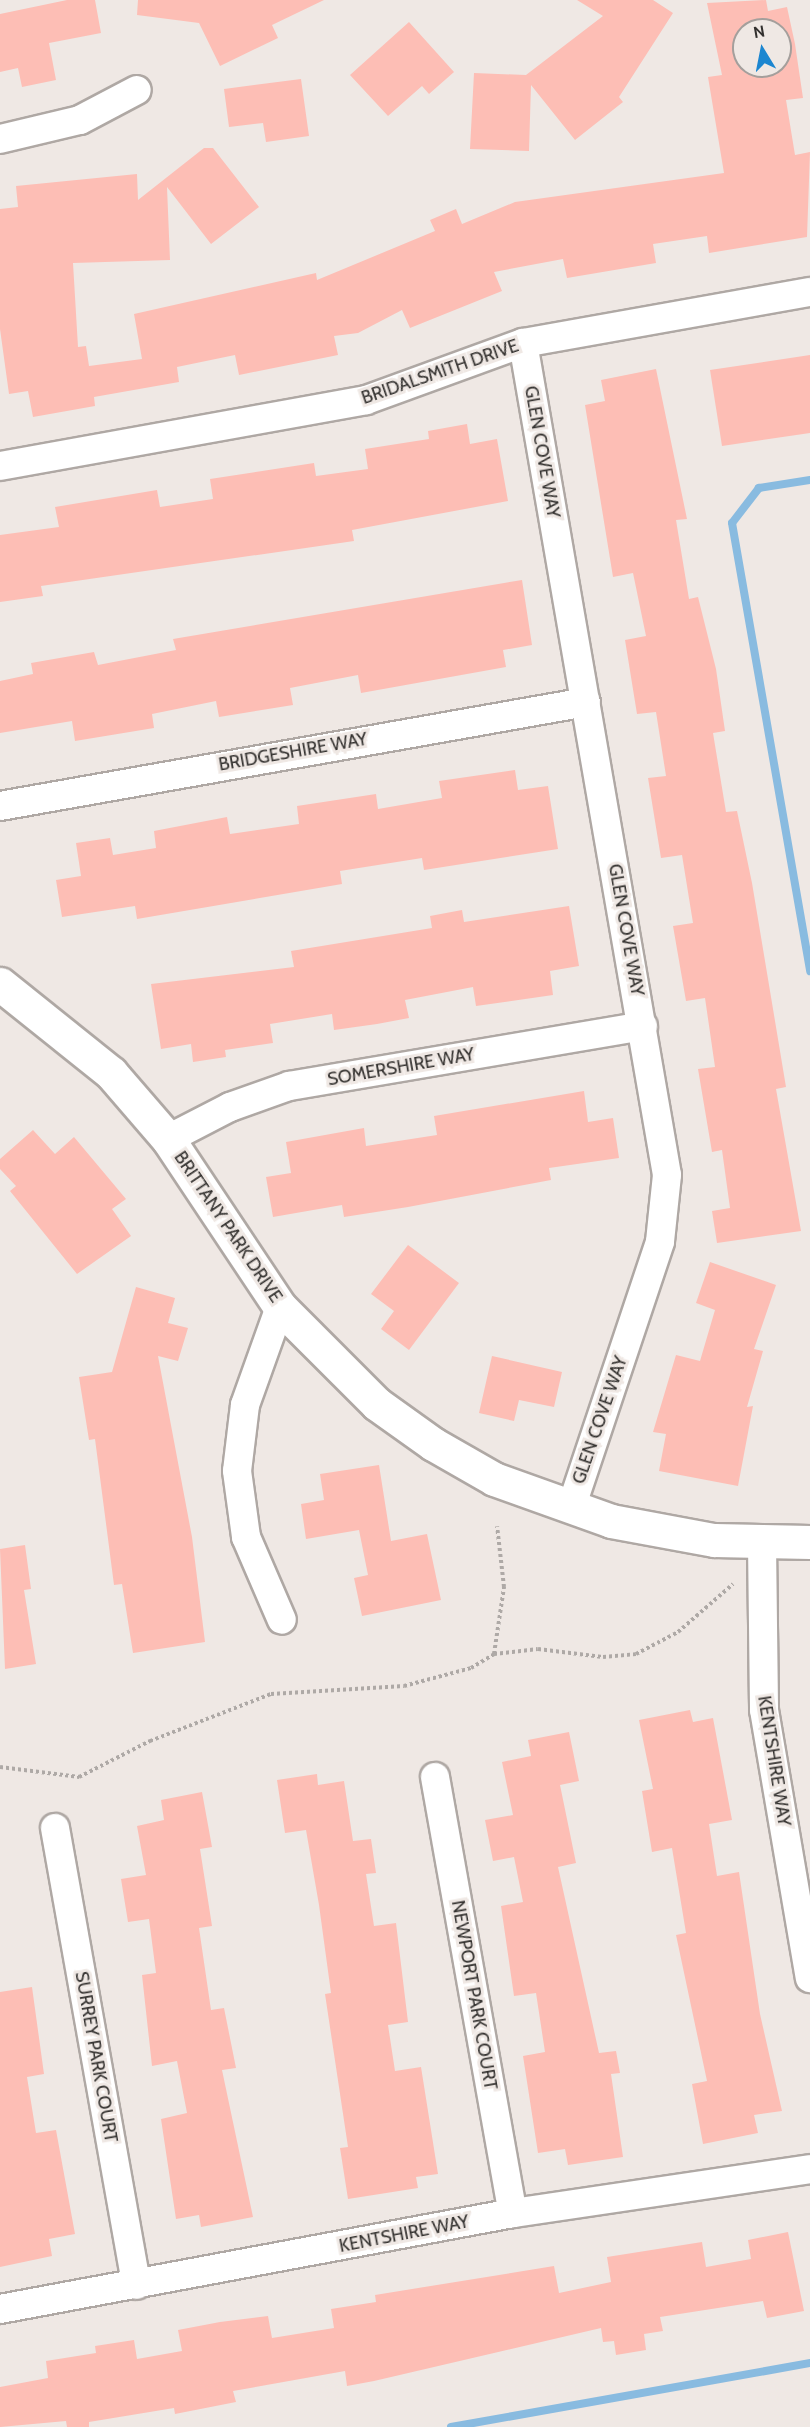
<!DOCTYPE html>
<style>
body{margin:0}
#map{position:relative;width:810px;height:2427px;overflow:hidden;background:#efe8e4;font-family:Cabin,sans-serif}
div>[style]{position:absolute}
.stream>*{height:8px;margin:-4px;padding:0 4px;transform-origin:4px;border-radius:4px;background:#89bbe0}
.building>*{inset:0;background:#fdbeb5}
.path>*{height:4px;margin-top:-2px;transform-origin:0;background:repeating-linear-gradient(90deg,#aea9a6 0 3px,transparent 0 6px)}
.roads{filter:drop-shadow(2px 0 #afa8a4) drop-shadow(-2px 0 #afa8a4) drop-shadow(0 2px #afa8a4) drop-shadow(0 -2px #afa8a4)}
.minor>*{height:28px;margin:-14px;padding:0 14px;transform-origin:14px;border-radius:14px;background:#fff}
.tertiary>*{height:33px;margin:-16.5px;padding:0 16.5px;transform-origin:16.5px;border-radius:16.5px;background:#fff}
span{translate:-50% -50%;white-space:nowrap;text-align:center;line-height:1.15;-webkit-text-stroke:6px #efe8e4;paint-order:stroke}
.street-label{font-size:18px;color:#33312f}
.north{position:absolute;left:732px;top:18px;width:60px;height:60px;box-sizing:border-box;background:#efe8e4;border:2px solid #a49f9c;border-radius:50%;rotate:350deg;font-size:16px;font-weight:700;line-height:24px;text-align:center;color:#33312f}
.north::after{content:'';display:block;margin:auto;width:21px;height:27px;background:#1c86d0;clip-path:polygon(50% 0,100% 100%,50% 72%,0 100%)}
</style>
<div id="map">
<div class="stream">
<div style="left:810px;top:480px;width:52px;rotate:171.1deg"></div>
<div style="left:759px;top:488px;width:44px;rotate:127.6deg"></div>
<div style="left:732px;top:523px;width:455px;rotate:80.1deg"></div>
<div style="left:451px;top:2427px;width:365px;rotate:-10.1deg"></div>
</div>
<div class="building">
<div style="clip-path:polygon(67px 0,95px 0,101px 33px,49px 43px,56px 80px,22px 87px,18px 68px,0 72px,0 14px)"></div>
<div style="clip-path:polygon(138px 0,324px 0,272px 25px,278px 38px,220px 66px,199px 23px,137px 15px)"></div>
<div style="clip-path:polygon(577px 0,653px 0,673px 13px,619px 97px,623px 102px,575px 140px,531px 85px,529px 151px,470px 149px,474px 73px,526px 75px,603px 16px)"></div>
<div style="clip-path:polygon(evenodd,766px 0,768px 11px,787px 7px,795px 44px,803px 98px,786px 100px,795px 155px,810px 152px,807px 237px,709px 253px,707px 236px,653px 244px,656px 263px,567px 278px,563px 259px,494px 272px,502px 291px,410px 328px,402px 310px,358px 333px,334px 336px,338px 355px,239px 375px,235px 355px,177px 367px,179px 382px,94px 397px,95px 406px,33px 417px,28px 391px,9px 394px,0 329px,0 209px,18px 207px,16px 186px,137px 174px,138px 200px,204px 148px,213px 148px,259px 207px,211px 244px,167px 187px,170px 260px,73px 263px,78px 347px,86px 346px,89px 366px,142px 359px,134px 314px,316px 273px,317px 280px,435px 231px,430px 220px,456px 209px,462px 224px,515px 202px,724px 173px,708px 77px,722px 75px,707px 3px,766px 0,744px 30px,780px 30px,780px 66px,744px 66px,744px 30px)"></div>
<div style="clip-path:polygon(409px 22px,454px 72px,429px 94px,422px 86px,388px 116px,350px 75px)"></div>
<div style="clip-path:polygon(301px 79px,309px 136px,266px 142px,263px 123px,229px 127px,224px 89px)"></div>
<div style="clip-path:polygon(810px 355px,810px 433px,722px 446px,710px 370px)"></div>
<div style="clip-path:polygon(656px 369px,687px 519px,676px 520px,689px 599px,698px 597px,716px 669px,725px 731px,713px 733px,726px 812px,737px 811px,752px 883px,786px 1087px,776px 1089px,801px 1231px,717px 1243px,712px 1211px,730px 1208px,722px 1150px,712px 1152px,698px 1069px,715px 1067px,705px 998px,686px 1001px,673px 926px,693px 923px,682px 855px,661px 858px,648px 778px,666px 776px,656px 712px,637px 714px,625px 640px,646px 636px,633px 573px,613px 577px,585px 405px,605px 401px,601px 380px)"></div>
<div style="clip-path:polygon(467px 424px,470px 444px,497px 439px,508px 501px,352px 530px,354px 541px,41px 586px,43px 596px,0 602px,0 535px,59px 527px,55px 507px,157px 490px,160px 507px,213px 499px,210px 479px,314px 463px,316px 476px,368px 469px,365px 449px,429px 439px,428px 431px)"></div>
<div style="clip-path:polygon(522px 580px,532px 645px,503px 650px,506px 667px,361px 693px,358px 675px,290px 688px,293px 705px,219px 717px,216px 701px,152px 714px,154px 728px,75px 741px,72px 721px,0 733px,0 681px,33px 674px,31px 663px,94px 652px,98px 665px,176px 650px,173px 639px)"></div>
<div style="clip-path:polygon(515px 770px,518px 790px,548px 786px,558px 849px,424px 870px,422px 858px,340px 871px,342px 884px,137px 919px,135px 906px,62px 917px,56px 880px,81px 876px,76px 843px,110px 838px,113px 855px,156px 848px,154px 831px,227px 817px,230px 834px,299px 824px,297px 806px,376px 794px,378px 809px,442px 798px,439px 781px)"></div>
<div style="clip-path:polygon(569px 906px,579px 966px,550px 971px,553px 995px,476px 1006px,473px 987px,405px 1000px,409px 1018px,377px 1024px,334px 1030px,332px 1014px,270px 1024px,273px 1043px,225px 1050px,226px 1057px,193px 1062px,191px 1044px,161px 1049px,151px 984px,294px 967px,291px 951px,432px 928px,430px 916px,462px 910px,464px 922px)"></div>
<div style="clip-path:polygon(584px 1091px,588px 1122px,613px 1118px,619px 1158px,549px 1168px,551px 1180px,408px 1207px,344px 1217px,342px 1205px,273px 1217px,266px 1177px,291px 1173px,286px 1142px,364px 1128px,366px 1146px,437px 1135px,434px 1116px)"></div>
<div style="clip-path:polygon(33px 1130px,55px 1154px,74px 1137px,126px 1199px,112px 1209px,131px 1236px,77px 1274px,10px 1191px,16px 1186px,0 1169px,0 1159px)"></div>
<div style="clip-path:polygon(408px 1245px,459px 1283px,409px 1350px,381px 1329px,394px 1311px,371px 1294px)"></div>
<div style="clip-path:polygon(710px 1262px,776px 1285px,754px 1349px,763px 1351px,747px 1407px,753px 1406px,738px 1486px,659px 1471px,666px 1434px,653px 1432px,676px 1355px,700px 1361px,715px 1310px,696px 1303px)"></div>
<div style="clip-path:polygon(136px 1287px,175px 1298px,168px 1323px,188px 1328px,178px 1361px,158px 1356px,192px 1537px,205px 1642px,133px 1653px,122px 1584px,114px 1585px,95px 1439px,89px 1440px,79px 1377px,112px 1372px)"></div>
<div style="clip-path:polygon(492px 1356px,562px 1372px,554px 1407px,519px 1400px,514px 1421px,479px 1413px)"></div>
<div style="clip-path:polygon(379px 1465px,391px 1541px,427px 1534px,441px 1600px,362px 1616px,354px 1578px,368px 1575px,359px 1530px,306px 1539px,301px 1504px,324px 1500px,320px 1474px)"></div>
<div style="clip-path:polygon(25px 1545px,31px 1589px,24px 1590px,36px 1664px,5px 1669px,0 1549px)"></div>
<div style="clip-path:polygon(690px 1710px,693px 1722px,713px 1718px,732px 1820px,709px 1824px,717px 1876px,739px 1872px,760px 2014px,782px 2111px,754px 2115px,758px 2133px,703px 2144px,692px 2084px,707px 2081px,676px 1935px,686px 1933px,672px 1848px,652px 1852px,642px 1791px,653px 1789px,639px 1720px)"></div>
<div style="clip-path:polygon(569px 1732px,579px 1781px,560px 1785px,576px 1863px,558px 1867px,599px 2053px,616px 2051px,620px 2073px,611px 2074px,623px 2157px,568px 2165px,565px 2149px,538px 2153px,523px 2056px,545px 2052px,536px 1993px,514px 1996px,501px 1906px,523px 1902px,514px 1857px,493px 1861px,485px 1820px,513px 1815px,502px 1762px,531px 1756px,528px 1740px)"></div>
<div style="clip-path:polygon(317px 1774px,318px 1785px,344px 1781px,353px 1841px,371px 1839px,376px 1873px,366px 1874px,374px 1926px,396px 1923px,408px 2022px,388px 2025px,395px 2071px,421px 2067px,438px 2174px,416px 2177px,418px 2188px,348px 2199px,340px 2148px,348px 2147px,325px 1994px,331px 1993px,319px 1905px,306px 1830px,285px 1833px,277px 1780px)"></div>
<div style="clip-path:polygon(202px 1792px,212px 1847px,200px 1849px,212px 1926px,199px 1928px,211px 2010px,224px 2008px,236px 2068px,222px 2070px,253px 2217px,201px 2227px,199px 2215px,176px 2219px,161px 2119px,187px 2113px,177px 2061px,152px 2066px,142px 1975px,156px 1973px,149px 1919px,128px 1922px,121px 1879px,146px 1875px,137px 1826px,164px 1820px,161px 1800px)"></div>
<div style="clip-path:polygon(32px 1987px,44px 2074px,27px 2077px,36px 2133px,56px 2130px,75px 2234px,49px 2239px,52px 2256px,0 2267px,0 1992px)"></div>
<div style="clip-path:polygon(788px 2232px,804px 2311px,767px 2318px,763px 2301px,660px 2317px,663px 2331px,644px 2334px,646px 2350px,616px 2355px,614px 2341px,603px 2342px,601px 2328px,374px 2381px,347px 2386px,345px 2371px,233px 2391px,236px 2402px,175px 2414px,174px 2408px,89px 2422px,89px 2427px,67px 2427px,66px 2421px,0 2427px,0 2387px,48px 2378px,46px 2361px,96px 2353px,95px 2346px,134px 2340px,137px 2359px,182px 2351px,178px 2330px,220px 2322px,268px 2316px,272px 2338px,334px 2328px,331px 2309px,376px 2302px,375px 2295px,554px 2266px,559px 2293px,611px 2282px,607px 2257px,702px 2242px,706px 2267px,751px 2259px,748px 2240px)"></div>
</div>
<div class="path">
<div style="left:494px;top:1654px;width:68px;rotate:-81.5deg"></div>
<div style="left:504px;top:1587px;width:61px;rotate:-96.5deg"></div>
<div style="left:0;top:1767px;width:80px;rotate:7.2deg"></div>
<div style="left:79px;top:1777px;width:80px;rotate:-26.9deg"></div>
<div style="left:150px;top:1741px;width:130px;rotate:-21.2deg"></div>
<div style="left:271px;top:1694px;width:133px;rotate:-3.4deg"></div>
<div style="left:404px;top:1686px;width:69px;rotate:-15deg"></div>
<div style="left:471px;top:1668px;width:27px;rotate:-31deg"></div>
<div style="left:494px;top:1654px;width:44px;rotate:-6.5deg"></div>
<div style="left:538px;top:1649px;width:65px;rotate:7deg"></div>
<div style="left:603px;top:1657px;width:33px;rotate:-5deg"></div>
<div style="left:636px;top:1654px;width:47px;rotate:-27.6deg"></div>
<div style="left:678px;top:1632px;width:73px;rotate:-41.1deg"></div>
</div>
<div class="roads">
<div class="minor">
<div style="left:0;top:139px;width:82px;rotate:-13.4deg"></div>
<div style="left:80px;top:120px;width:64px;rotate:-27.8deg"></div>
<div style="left:523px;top:343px;width:844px;rotate:80.18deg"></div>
<div style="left:667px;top:1175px;width:67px;rotate:96deg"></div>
<div style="left:660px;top:1242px;width:280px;rotate:108.5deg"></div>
<div style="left:0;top:466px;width:372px;rotate:-10.2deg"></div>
<div style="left:366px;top:400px;width:167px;rotate:-20deg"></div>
<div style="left:523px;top:343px;width:291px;rotate:-10.1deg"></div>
<div style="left:0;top:806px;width:595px;rotate:-10.06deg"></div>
<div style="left:168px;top:1139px;width:70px;rotate:-27.3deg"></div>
<div style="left:230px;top:1107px;width:63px;rotate:-19.6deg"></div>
<div style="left:289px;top:1086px;width:359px;rotate:-9.6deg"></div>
<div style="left:280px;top:1307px;width:104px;rotate:109.7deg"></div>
<div style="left:245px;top:1405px;width:66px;rotate:96.9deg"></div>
<div style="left:237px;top:1471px;width:67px;rotate:82.2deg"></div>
<div style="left:246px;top:1537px;width:90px;rotate:66.6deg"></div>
<div style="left:762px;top:1543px;width:167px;rotate:89.3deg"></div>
<div style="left:764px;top:1710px;width:272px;rotate:80.3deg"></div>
<div style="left:435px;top:1777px;width:443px;rotate:79.9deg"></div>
<div style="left:55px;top:1828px;width:464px;rotate:79.9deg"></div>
<div style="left:0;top:2309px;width:522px;rotate:-10.6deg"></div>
<div style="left:513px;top:2213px;width:300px;rotate:-8.4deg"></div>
</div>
<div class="tertiary">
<div style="left:0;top:984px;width:142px;rotate:38.7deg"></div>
<div style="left:111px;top:1073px;width:87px;rotate:49.2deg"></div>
<div style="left:168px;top:1139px;width:202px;rotate:56.3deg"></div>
<div style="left:280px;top:1307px;width:137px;rotate:45deg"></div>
<div style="left:377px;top:1404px;width:69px;rotate:35.5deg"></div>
<div style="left:433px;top:1444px;width:70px;rotate:29.8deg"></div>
<div style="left:494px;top:1479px;width:124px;rotate:19.7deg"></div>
<div style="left:611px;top:1521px;width:105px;rotate:10.5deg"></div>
<div style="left:714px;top:1540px;width:96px;rotate:1.2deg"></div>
</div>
</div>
<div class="street-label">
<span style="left:440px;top:372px;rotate:-19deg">BRIDALSMITH DRIVE</span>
<span style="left:542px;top:452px;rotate:80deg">GLEN COVE WAY</span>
<span style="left:293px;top:752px;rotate:-10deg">BRIDGESHIRE WAY</span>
<span style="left:626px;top:930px;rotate:80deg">GLEN COVE WAY</span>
<span style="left:401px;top:1067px;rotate:-10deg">SOMERSHIRE WAY</span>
<span style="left:228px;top:1227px;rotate:56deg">BRITTANY PARK DRIVE</span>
<span style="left:600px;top:1420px;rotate:-71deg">GLEN COVE WAY</span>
<span style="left:774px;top:1761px;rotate:81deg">KENTSHIRE WAY</span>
<span style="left:474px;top:1995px;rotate:80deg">NEWPORT PARK COURT</span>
<span style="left:96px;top:2057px;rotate:80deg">SURREY PARK COURT</span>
<span style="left:404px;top:2234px;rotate:-11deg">KENTSHIRE WAY</span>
</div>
<div class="north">N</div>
</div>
